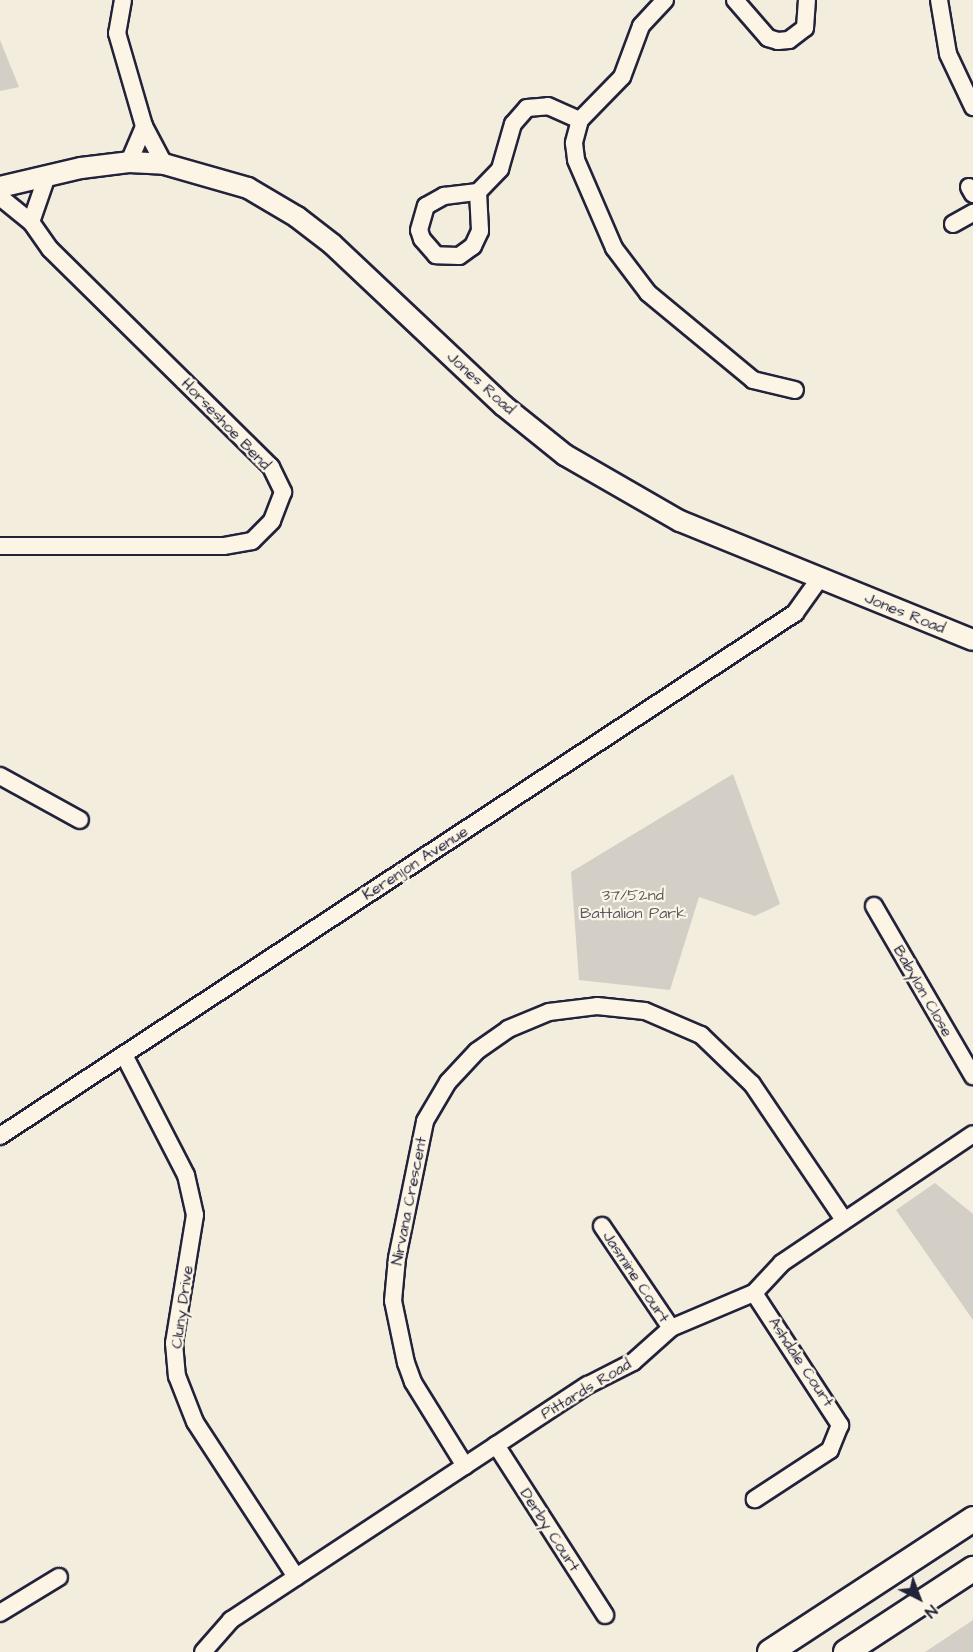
<!DOCTYPE html>
<style>
body{margin:0}
#map{position:relative;width:973px;height:1652px;overflow:hidden;background:#f3edde;font-family:"Architects Daughter",sans-serif}
div>[style]{position:absolute}
.green>*{inset:0;background:#d4cfc6}
.roads{filter:drop-shadow(2px 0 #22223b) drop-shadow(-2px 0 #22223b) drop-shadow(0 2px #22223b) drop-shadow(0 -2px #22223b)}
.minor>*{height:16px;margin:-8px;padding:0 8px;transform-origin:8px;border-radius:8px;background:#fcf5e5}
.major>*{height:20px;margin:-10px;padding:0 10px;transform-origin:10px;border-radius:10px;background:#fcf5e5}
.highway>*{height:24px;margin:-12px;padding:0 12px;transform-origin:12px;border-radius:12px;background:#fcf5e5}
span{translate:-50% -50%;white-space:nowrap;text-align:center;line-height:1.15;-webkit-text-stroke:4.5px #fcf5e5;paint-order:stroke}
.street-label{font-size:16px;color:#22223b}
.park-label{font-size:16px;color:#575665}
.north{position:absolute;left:889px;top:1568px;width:60px;height:60px;-webkit-text-stroke:4px #fcf5e5;paint-order:stroke;rotate:138deg;font-size:16px;font-weight:700;line-height:24px;text-align:center;color:#22223b}
.north::after{content:'';display:block;margin:auto;width:21px;height:27px;background:#22223b;clip-path:polygon(50% 0,100% 100%,50% 72%,0 100%)}
</style>
<div id="map">
<div class="green">
<div style="clip-path:polygon(0 40px,19px 87px,0 91px)"></div>
<div style="clip-path:polygon(733px 774px,780px 904px,755px 916px,699px 897px,670px 990px,579px 980px,571px 872px)"></div>
<div style="clip-path:polygon(935px 1183px,973px 1214px,973px 1320px,896px 1210px)"></div>
<div style="clip-path:polygon(973px 1620px,973px 1652px,925px 1652px)"></div>
</div>
<div class="roads">
<div class="minor">
<div style="left:123px;top:0;width:34px;rotate:100deg"></div>
<div style="left:117px;top:33px;width:97px;rotate:73.8deg"></div>
<div style="left:144px;top:126px;width:43px;rotate:62.2deg"></div>
<div style="left:665px;top:0;width:35px;rotate:133deg"></div>
<div style="left:641px;top:26px;width:54px;rotate:110.4deg"></div>
<div style="left:622px;top:77px;width:60px;rotate:134.3deg"></div>
<div style="left:580px;top:120px;width:24px;rotate:105deg"></div>
<div style="left:574px;top:143px;width:17px;rotate:83deg"></div>
<div style="left:576px;top:160px;width:96px;rotate:66.6deg"></div>
<div style="left:614px;top:248px;width:56px;rotate:52.9deg"></div>
<div style="left:648px;top:293px;width:136px;rotate:39.6deg"></div>
<div style="left:753px;top:380px;width:43px;rotate:13.4deg"></div>
<div style="left:735px;top:0;width:50px;rotate:49deg"></div>
<div style="left:768px;top:38px;width:10px;rotate:17deg"></div>
<div style="left:778px;top:41px;width:11px;rotate:-5deg"></div>
<div style="left:789px;top:40px;width:20px;rotate:-37deg"></div>
<div style="left:805px;top:28px;width:28px;rotate:-86deg"></div>
<div style="left:939px;top:0;width:55px;rotate:80.5deg"></div>
<div style="left:948px;top:54px;width:59px;rotate:64.7deg"></div>
<div style="left:129px;top:162px;width:39px;rotate:-67deg"></div>
<div style="left:969px;top:187px;width:8px;rotate:60deg"></div>
<div style="left:478px;top:192px;width:39px;rotate:87deg"></div>
<div style="left:480px;top:231px;width:17px;rotate:115deg"></div>
<div style="left:473px;top:246px;width:17px;rotate:144deg"></div>
<div style="left:459px;top:256px;width:23px;rotate:-178deg"></div>
<div style="left:436px;top:255px;width:21px;rotate:-131deg"></div>
<div style="left:422px;top:239px;width:9px;rotate:-108deg"></div>
<div style="left:419px;top:230px;width:25px;rotate:-74deg"></div>
<div style="left:426px;top:206px;width:21px;rotate:-29deg"></div>
<div style="left:444px;top:196px;width:34px;rotate:-7deg"></div>
<div style="left:478px;top:192px;width:32px;rotate:-46deg"></div>
<div style="left:500px;top:169px;width:47px;rotate:-73.9deg"></div>
<div style="left:513px;top:124px;width:21px;rotate:-49deg"></div>
<div style="left:527px;top:108px;width:21px;rotate:-5deg"></div>
<div style="left:548px;top:106px;width:35px;rotate:24deg"></div>
<div style="left:0;top:197px;width:40px;rotate:39deg"></div>
<div style="left:31px;top:222px;width:33px;rotate:55deg"></div>
<div style="left:50px;top:249px;width:310px;rotate:44.6deg"></div>
<div style="left:271px;top:467px;width:28px;rotate:64deg"></div>
<div style="left:283px;top:492px;width:31px;rotate:111deg"></div>
<div style="left:272px;top:521px;width:28px;rotate:135deg"></div>
<div style="left:252px;top:541px;width:29px;rotate:170deg"></div>
<div style="left:223px;top:546px;width:223px;rotate:180deg"></div>
<div style="left:31px;top:222px;width:49px;rotate:-70.8deg"></div>
<div style="left:953px;top:224px;width:23px;rotate:-29deg"></div>
<div style="left:0;top:776px;width:91px;rotate:28.8deg"></div>
<div style="left:874px;top:906px;width:197px;rotate:59.8deg"></div>
<div style="left:124px;top:1055px;width:135px;rotate:62.7deg"></div>
<div style="left:186px;top:1175px;width:41px;rotate:77.3deg"></div>
<div style="left:195px;top:1215px;width:130px;rotate:99.3deg"></div>
<div style="left:174px;top:1343px;width:33px;rotate:85deg"></div>
<div style="left:177px;top:1376px;width:49px;rotate:68.6deg"></div>
<div style="left:195px;top:1422px;width:185px;rotate:56.9deg"></div>
<div style="left:0;top:1136px;width:952px;rotate:-33.34deg"></div>
<div style="left:795px;top:613px;width:43px;rotate:-54.5deg"></div>
<div style="left:602px;top:1226px;width:123px;rotate:55.9deg"></div>
<div style="left:754px;top:1293px;width:158px;rotate:56.9deg"></div>
<div style="left:840px;top:1425px;width:27px;rotate:112deg"></div>
<div style="left:830px;top:1450px;width:90px;rotate:146.8deg"></div>
<div style="left:496px;top:1445px;width:202px;rotate:57.3deg"></div>
<div style="left:465px;top:1466px;width:99px;rotate:-121.8deg"></div>
<div style="left:413px;top:1382px;width:20px;rotate:-110deg"></div>
<div style="left:406px;top:1363px;width:63px;rotate:-101.8deg"></div>
<div style="left:393px;top:1301px;width:43px;rotate:-84.7deg"></div>
<div style="left:397px;top:1258px;width:140px;rotate:-78.4deg"></div>
<div style="left:425px;top:1121px;width:45px;rotate:-59.5deg"></div>
<div style="left:448px;top:1082px;width:42px;rotate:-46.9deg"></div>
<div style="left:477px;top:1051px;width:38px;rotate:-35deg"></div>
<div style="left:508px;top:1029px;width:44px;rotate:-22.5deg"></div>
<div style="left:549px;top:1012px;width:48px;rotate:-7.1deg"></div>
<div style="left:597px;top:1006px;width:48px;rotate:5.9deg"></div>
<div style="left:645px;top:1011px;width:61px;rotate:23.2deg"></div>
<div style="left:701px;top:1035px;width:71px;rotate:43.9deg"></div>
<div style="left:752px;top:1084px;width:164px;rotate:55.9deg"></div>
<div style="left:0;top:1613px;width:69px;rotate:-31.4deg"></div>
<div style="left:203px;top:1652px;width:43px;rotate:-48.8deg"></div>
<div style="left:231px;top:1620px;width:427px;rotate:-33.4deg"></div>
<div style="left:588px;top:1385px;width:51px;rotate:-27.1deg"></div>
<div style="left:633px;top:1362px;width:51px;rotate:-41.8deg"></div>
<div style="left:671px;top:1328px;width:90px;rotate:-22.9deg"></div>
<div style="left:754px;top:1293px;width:41px;rotate:-47deg"></div>
<div style="left:782px;top:1263px;width:230px;rotate:-34deg"></div>
</div>
<div class="major">
<div style="left:0;top:187px;width:83px;rotate:-13.2deg"></div>
<div style="left:81px;top:168px;width:48px;rotate:-7.1deg"></div>
<div style="left:129px;top:162px;width:35px;rotate:3deg"></div>
<div style="left:164px;top:164px;width:87px;rotate:15.9deg"></div>
<div style="left:248px;top:188px;width:57px;rotate:30.6deg"></div>
<div style="left:297px;top:217px;width:44px;rotate:37.6deg"></div>
<div style="left:332px;top:244px;width:236px;rotate:43.3deg"></div>
<div style="left:504px;top:406px;width:78px;rotate:38.8deg"></div>
<div style="left:565px;top:455px;width:133px;rotate:29.9deg"></div>
<div style="left:680px;top:521px;width:316px;rotate:22.1deg"></div>
</div>
<div class="highway">
<div style="left:770px;top:1652px;width:243px;rotate:-33.2deg"></div>
<div style="left:846px;top:1652px;width:152px;rotate:-33.2deg"></div>
</div>
</div>
<div class="street-label">
<span style="left:481px;top:383px;rotate:42deg">Jones Road</span>
<span style="left:226px;top:424px;rotate:46deg">Horseshoe Bend</span>
<span style="left:905px;top:613px;rotate:22deg">Jones Road</span>
<span style="left:415px;top:863px;rotate:-33deg">Kerenjon Avenue</span>
<span style="left:923px;top:991px;rotate:60deg">Babylon Close</span>
<span style="left:409px;top:1201px;rotate:-79deg">Nirvana Crescent</span>
<span style="left:636px;top:1277px;rotate:56deg">Jasmine Court</span>
<span style="left:182px;top:1307px;rotate:-82deg">Cluny Drive</span>
<span style="left:801px;top:1362px;rotate:56deg">Ashdale Court</span>
<span style="left:586px;top:1389px;rotate:-31deg">Pittards Road</span>
<span style="left:550px;top:1530px;rotate:57deg">Derby Court</span>
</div>
<div class="park-label">
<span style="left:633px;top:904px">37/52nd<br>Battalion Park</span>
</div>
<div class="north">N</div>
</div>
